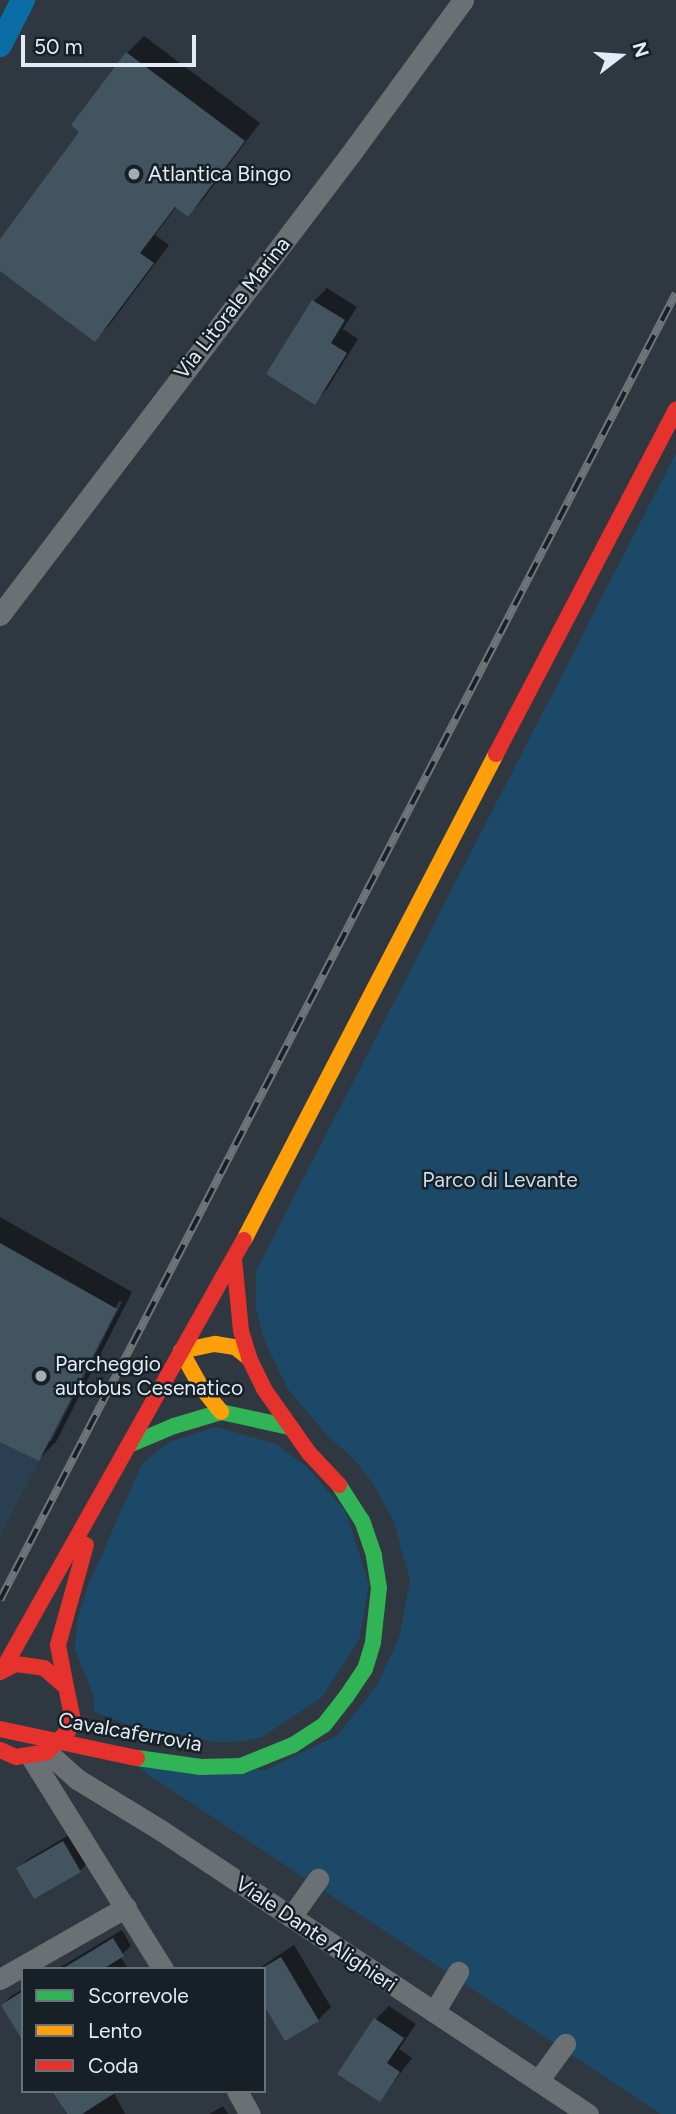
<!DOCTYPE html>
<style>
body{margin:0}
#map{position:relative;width:676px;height:2114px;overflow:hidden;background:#2f3840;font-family:Figtree,sans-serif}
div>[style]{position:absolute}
.built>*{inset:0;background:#2a4052}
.green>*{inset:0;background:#1d4969}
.shadow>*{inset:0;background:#0007}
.canal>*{height:24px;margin:-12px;padding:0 12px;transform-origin:12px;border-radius:12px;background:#0b6da5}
.building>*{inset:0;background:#425460}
.street>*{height:21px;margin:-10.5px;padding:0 10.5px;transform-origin:10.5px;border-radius:10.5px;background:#6b7074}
.fast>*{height:16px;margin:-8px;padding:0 8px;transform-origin:8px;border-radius:8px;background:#30b455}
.slow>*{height:16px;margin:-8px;padding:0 8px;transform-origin:8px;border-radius:8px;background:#ff9f0a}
.jam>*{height:16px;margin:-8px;padding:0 8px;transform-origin:8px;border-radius:8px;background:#e5322d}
.rail>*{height:8px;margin-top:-4px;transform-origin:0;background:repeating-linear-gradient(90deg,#172026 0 16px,#70757a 0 32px);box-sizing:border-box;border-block:2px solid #70757a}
.jam-bridge>*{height:16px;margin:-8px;padding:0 8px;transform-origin:8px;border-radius:8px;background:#e5322d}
.dots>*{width:19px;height:19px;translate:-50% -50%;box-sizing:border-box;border:4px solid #172026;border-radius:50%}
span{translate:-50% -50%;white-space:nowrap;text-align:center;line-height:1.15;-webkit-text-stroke:5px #172026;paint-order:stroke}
.poi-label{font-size:21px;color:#e1ecf6}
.left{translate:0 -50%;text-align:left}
.street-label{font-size:21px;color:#e1ecf6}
.park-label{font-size:21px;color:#c8dced}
.legend{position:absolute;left:21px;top:1967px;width:245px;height:126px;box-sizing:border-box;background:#172026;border:2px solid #687279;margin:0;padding:9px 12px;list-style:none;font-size:21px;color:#e1ecf6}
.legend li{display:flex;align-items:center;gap:14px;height:35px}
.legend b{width:35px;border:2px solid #687279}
.north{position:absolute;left:585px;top:21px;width:70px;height:70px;-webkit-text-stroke:5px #172026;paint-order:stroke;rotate:73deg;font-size:19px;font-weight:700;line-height:28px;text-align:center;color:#e1ecf6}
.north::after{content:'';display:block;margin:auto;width:24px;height:32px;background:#e1ecf6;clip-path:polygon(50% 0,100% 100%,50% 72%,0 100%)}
.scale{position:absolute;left:21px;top:35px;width:175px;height:32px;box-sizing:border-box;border:4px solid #e1ecf6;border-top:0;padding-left:9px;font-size:21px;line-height:24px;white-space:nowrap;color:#e1ecf6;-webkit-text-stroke:5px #172026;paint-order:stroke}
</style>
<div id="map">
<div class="built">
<div style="clip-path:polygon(0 1442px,39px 1461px,0 1536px)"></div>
</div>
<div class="green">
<div style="clip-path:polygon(676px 453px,676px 2114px,661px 2114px,137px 1767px,266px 1770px,338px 1735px,377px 1685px,399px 1638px,410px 1580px,393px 1519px,372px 1482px,353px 1458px,326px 1434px,288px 1389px,265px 1342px,256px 1309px,256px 1271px)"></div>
<div style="clip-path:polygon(216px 1427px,276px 1444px,307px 1467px,346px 1512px,369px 1584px,359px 1640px,322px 1697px,262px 1737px,238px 1742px,213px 1742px,126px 1724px,95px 1712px,93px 1694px,75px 1650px,78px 1617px,88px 1586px,142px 1464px,169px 1442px)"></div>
</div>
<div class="shadow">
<div style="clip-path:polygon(144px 36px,260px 123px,204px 198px,188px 215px,177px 206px,155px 235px,169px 245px,111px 323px,95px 340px,0 269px,0 241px,82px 132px,127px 53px)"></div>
<div style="clip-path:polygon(327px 288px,357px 307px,343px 329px,358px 339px,327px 389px,314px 402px,268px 373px,314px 301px)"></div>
<div style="clip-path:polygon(evenodd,0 1217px,132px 1292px,56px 1442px,39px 1459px,0 1440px,0 1217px,119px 1301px,122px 1302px,51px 1441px,47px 1441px,119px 1301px)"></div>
<div style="clip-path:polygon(72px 1833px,88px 1862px,80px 1871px,18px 1868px,27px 1860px)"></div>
<div style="clip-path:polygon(122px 1930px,131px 1946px,120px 1956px,128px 1969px,57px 1969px)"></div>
<div style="clip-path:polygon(294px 1945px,331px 2007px,318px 2020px,264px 1969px,258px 1969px)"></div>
<div style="clip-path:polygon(23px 1989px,23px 2015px,3px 2005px,11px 1996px)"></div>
<div style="clip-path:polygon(389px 2006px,416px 2024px,399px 2049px,412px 2058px,380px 2100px,340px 2073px,376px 2019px)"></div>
<div style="clip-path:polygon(54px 2091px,113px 2091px,125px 2114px,66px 2114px)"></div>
<div style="clip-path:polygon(223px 2106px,228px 2114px,209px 2114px)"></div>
</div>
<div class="canal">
<div style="left:0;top:45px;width:51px;rotate:-62.9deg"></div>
</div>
<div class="building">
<div style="clip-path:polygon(126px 52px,245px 141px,188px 217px,175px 207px,140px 253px,154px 263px,95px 342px,0 271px,0 239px,79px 132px,71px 125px)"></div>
<div style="clip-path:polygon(312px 300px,345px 320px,331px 343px,347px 353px,315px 405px,266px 374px)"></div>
<div style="clip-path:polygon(0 1243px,117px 1309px,39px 1461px,0 1442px)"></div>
<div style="clip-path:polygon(63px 1841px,81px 1872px,34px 1899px,16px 1868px)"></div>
<div style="clip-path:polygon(113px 1938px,124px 1956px,103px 1969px,62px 1969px)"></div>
<div style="clip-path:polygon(281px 1957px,319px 2021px,285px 2041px,264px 2005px,264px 1967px)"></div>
<div style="clip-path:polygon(23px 1991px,23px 2041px,1px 2005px)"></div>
<div style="clip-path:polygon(374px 2018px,404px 2038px,387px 2063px,400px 2072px,380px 2102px,337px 2074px)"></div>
<div style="clip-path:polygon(52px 2091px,118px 2091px,82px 2114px,67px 2114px)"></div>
</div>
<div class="street">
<div style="left:0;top:615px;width:577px;rotate:-52.75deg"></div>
<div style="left:349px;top:156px;width:193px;rotate:-53.8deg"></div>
<div style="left:47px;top:1752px;width:40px;rotate:42deg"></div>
<div style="left:77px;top:1779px;width:96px;rotate:31.4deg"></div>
<div style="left:159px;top:1829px;width:515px;rotate:33.6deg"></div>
<div style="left:31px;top:1757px;width:250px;rotate:58.1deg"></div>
<div style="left:291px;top:1917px;width:47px;rotate:-54.6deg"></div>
<div style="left:0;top:1979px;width:145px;rotate:-29.7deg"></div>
<div style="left:434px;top:2012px;width:47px;rotate:-59deg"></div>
<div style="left:538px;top:2081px;width:46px;rotate:-53.9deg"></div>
<div style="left:237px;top:2091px;width:26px;rotate:61deg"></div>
</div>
<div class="fast">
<div style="left:129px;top:1445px;width:49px;rotate:-22.9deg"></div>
<div style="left:174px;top:1426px;width:49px;rotate:-16.6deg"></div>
<div style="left:221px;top:1412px;width:71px;rotate:12.3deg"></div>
<div style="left:137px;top:1758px;width:65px;rotate:8deg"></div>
<div style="left:201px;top:1767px;width:40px;rotate:-1.4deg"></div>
<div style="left:241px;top:1766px;width:56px;rotate:-22deg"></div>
<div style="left:293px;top:1745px;width:37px;rotate:-33deg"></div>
<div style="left:324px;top:1725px;width:36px;rotate:-52deg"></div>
<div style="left:346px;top:1697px;width:34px;rotate:-56deg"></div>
<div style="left:365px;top:1669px;width:28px;rotate:-73deg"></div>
<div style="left:373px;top:1642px;width:54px;rotate:-83.7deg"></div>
<div style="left:379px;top:1588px;width:33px;rotate:-99deg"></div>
<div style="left:374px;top:1555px;width:36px;rotate:-109deg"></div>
<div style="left:362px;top:1521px;width:43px;rotate:-122.6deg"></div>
</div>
<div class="slow">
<div style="left:244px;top:1240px;width:547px;rotate:-62.59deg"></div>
<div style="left:181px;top:1351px;width:41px;rotate:60.9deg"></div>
<div style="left:201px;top:1387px;width:32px;rotate:51deg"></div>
<div style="left:181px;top:1351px;width:35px;rotate:-12deg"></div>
<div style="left:215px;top:1344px;width:20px;rotate:9deg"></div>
<div style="left:235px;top:1347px;width:18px;rotate:38deg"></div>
</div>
<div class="jam">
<div style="left:496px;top:754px;width:389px;rotate:-62.4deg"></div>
<div style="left:234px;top:1259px;width:72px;rotate:84.4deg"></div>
<div style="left:241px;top:1331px;width:28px;rotate:73deg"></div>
<div style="left:249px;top:1358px;width:34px;rotate:64deg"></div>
<div style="left:264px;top:1389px;width:78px;rotate:54.9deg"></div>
<div style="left:309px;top:1453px;width:44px;rotate:46.8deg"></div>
<div style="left:3px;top:1669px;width:492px;rotate:-60.7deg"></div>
<div style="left:0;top:1672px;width:18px;rotate:-27deg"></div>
<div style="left:16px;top:1664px;width:28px;rotate:8deg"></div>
<div style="left:44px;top:1668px;width:29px;rotate:41deg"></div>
<div style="left:66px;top:1687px;width:30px;rotate:78deg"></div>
<div style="left:72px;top:1716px;width:16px;rotate:105deg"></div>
<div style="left:68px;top:1731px;width:30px;rotate:135deg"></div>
<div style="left:47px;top:1752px;width:31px;rotate:171deg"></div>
<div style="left:16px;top:1757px;width:17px;rotate:-156deg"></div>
<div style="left:66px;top:1687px;width:43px;rotate:-100.8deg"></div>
<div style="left:58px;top:1645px;width:104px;rotate:-74.4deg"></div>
</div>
<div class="rail">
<div style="left:0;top:1600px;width:1471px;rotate:-62.65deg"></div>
</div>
<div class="jam-bridge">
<div style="left:0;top:1729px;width:140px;rotate:12deg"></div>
</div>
<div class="dots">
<div style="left:134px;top:174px;background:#a3adb6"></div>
<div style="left:41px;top:1376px;background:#a3adb6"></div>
</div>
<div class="poi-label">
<span class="left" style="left:148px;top:174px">Atlantica Bingo</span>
<span class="left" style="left:55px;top:1376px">Parcheggio<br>autobus Cesenatico</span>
</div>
<div class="street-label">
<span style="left:232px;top:308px;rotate:-52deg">Via Litorale Marina</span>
<span style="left:130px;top:1732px;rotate:10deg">Cavalcaferrovia</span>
<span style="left:316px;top:1934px;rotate:34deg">Viale Dante Alighieri</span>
</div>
<div class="park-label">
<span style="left:500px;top:1180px">Parco di Levante</span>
</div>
<ul class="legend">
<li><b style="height:9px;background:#30b455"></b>Scorrevole</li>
<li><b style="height:9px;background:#ff9f0a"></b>Lento</li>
<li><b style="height:9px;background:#e5322d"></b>Coda</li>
</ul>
<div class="north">N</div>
<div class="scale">50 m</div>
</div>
